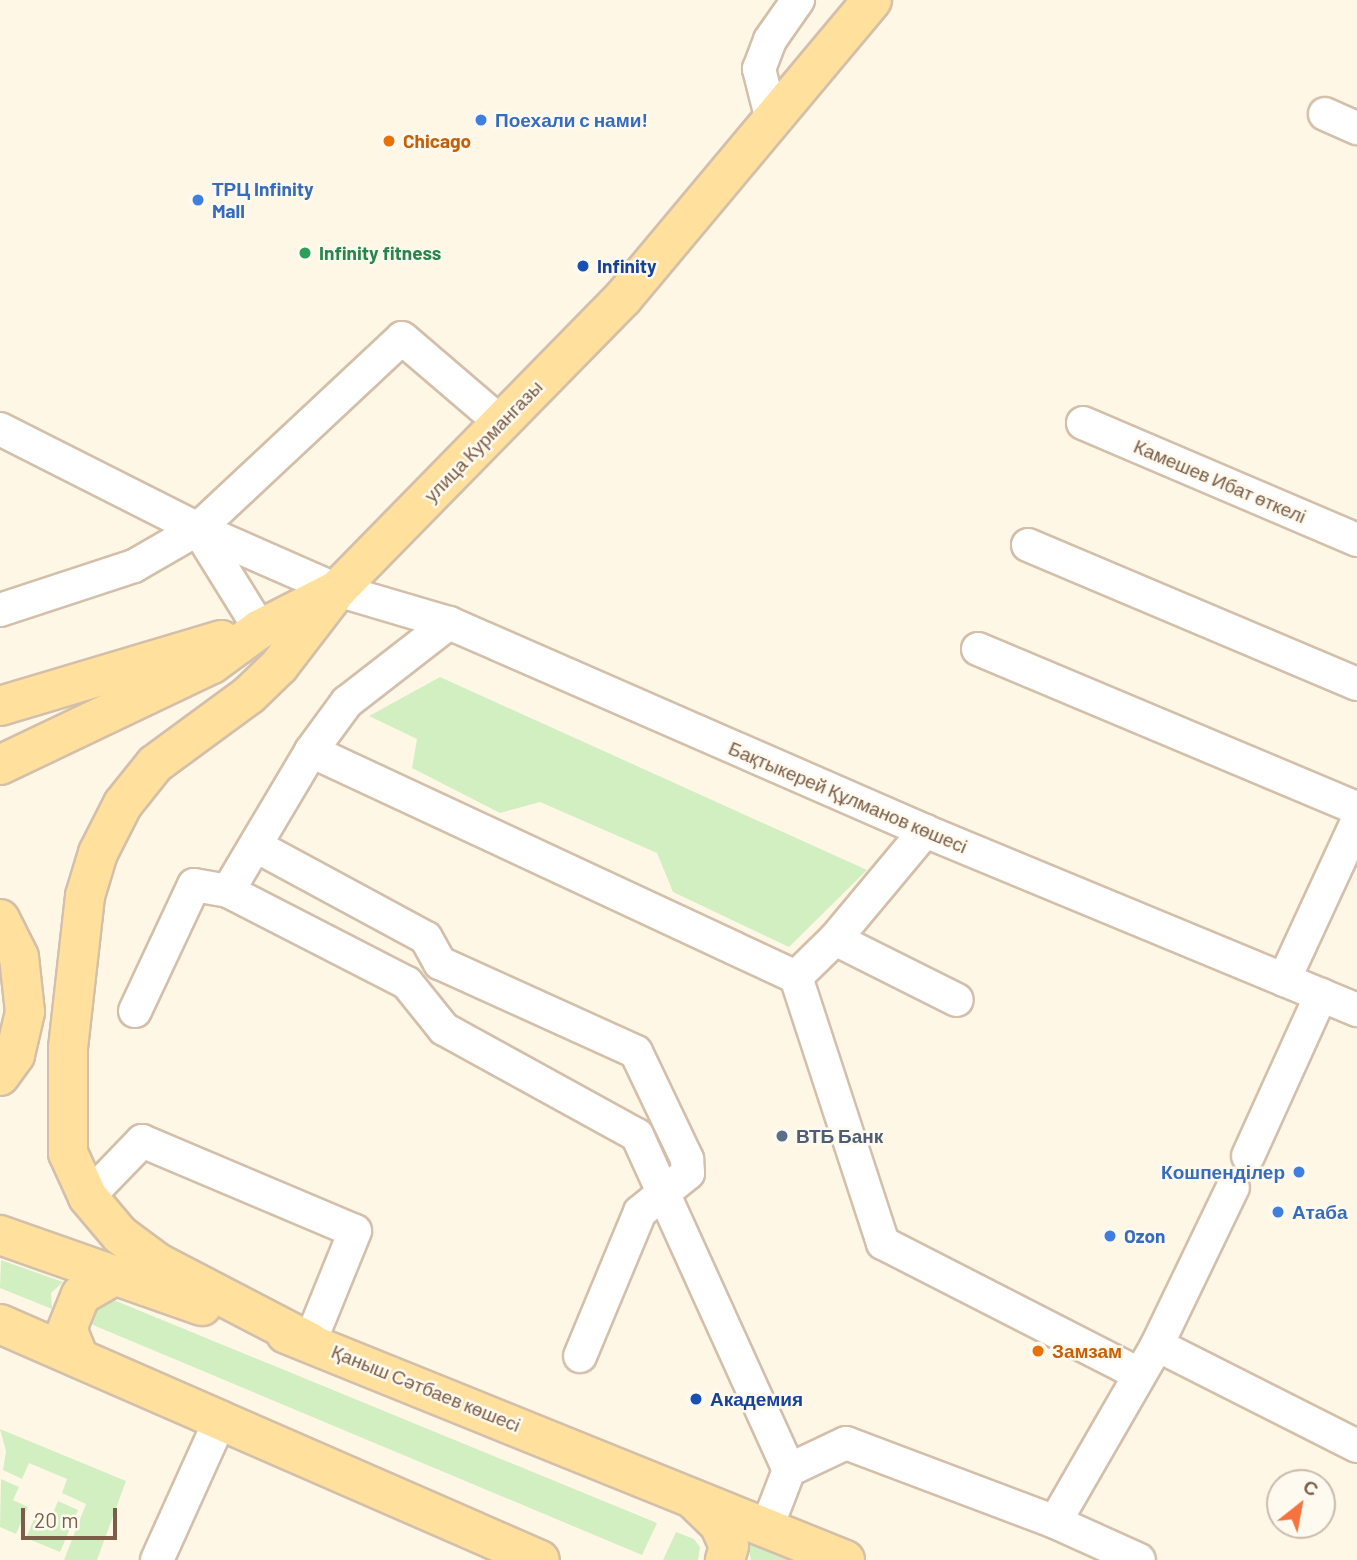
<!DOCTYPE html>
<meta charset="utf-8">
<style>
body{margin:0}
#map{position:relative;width:1357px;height:1560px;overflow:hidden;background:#fff7e6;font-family:Barlow,sans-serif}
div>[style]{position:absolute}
.green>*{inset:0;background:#d2efc2}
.roads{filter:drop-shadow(2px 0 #d3bfaa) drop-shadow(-2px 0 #d3bfaa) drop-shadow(0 2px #d3bfaa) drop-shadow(0 -2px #d3bfaa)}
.minor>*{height:32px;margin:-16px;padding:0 16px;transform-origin:16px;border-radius:16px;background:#fff}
.major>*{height:38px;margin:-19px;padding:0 19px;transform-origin:19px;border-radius:19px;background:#ffe09d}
.dots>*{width:19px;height:19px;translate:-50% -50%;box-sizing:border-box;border:4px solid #fffaef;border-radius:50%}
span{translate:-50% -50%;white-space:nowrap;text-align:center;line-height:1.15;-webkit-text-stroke:5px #fffaef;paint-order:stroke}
.shop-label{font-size:19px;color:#366cbe;font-weight:700}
.left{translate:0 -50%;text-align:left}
.right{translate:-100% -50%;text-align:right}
.food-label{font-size:19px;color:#c56008;font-weight:700}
.leisure-label{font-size:19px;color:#27864d;font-weight:700}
.transit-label{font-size:19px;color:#164399;font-weight:700}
.street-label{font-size:19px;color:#7c5d47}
.service-label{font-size:19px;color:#4e5e75;font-weight:700}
.north{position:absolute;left:1266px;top:1469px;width:70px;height:70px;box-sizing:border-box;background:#fffaef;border:2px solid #cbbbac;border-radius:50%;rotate:31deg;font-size:19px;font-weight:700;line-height:28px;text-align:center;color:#7c5d47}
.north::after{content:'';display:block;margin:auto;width:24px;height:32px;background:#f6723e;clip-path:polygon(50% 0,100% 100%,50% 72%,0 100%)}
.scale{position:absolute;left:21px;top:1508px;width:96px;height:32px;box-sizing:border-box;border:4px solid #7c5d47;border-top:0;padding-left:9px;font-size:21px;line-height:24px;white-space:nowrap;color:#7c5d47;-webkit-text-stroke:5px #fffaef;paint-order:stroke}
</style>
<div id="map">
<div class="green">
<div style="clip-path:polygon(440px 677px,867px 870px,789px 947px,673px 892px,657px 853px,540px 802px,500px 813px,412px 768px,417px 739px,369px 716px)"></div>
<div style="clip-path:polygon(1px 1260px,63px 1282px,51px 1293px,52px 1309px,0 1288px)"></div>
<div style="clip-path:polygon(104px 1296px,657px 1523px,642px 1555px,93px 1325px,89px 1316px)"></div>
<div style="clip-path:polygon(0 1429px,126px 1481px,97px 1560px,64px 1560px,86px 1504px,62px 1493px,67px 1479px,29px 1463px,22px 1479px,3px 1470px,6px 1451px)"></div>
<div style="clip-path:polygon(1px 1479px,19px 1487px,13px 1500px,28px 1507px,16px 1534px,0 1527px)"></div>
<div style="clip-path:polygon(58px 1501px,78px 1510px,60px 1552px,26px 1538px,37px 1512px,51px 1518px)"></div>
<div style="clip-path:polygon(676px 1532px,694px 1539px,700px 1547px,698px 1560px,663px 1560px)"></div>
<div style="clip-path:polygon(746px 1538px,794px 1560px,751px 1560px)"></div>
</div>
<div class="roads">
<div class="minor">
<div style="left:1325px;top:114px;width:35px;rotate:24deg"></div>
<div style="left:772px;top:120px;width:53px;rotate:-104.3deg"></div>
<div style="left:759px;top:69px;width:31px;rotate:-69deg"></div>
<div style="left:770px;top:40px;width:49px;rotate:-55deg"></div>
<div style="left:1083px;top:423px;width:298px;rotate:23.1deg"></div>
<div style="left:0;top:429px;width:222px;rotate:26.8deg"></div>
<div style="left:198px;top:529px;width:152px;rotate:23.7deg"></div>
<div style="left:337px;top:590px;width:117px;rotate:16.4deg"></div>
<div style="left:449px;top:623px;width:519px;rotate:23.6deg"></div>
<div style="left:925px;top:831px;width:468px;rotate:22.5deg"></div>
<div style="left:198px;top:529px;width:118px;rotate:58.2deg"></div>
<div style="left:1028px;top:545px;width:357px;rotate:22.9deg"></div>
<div style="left:0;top:610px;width:141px;rotate:-18.2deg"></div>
<div style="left:134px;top:566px;width:74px;rotate:-30deg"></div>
<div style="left:198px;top:529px;width:279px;rotate:-43.1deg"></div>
<div style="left:402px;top:338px;width:129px;rotate:40.6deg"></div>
<div style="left:978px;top:649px;width:411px;rotate:22.8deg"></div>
<div style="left:311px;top:751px;width:535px;rotate:24.98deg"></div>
<div style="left:796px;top:977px;width:280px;rotate:71.9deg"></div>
<div style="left:883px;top:1243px;width:285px;rotate:27.1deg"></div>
<div style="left:256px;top:846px;width:193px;rotate:28.4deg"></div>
<div style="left:426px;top:938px;width:29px;rotate:61deg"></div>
<div style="left:440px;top:963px;width:215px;rotate:24.4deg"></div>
<div style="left:636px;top:1052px;width:119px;rotate:64.5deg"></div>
<div style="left:687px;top:1159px;width:14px;rotate:86deg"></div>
<div style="left:688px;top:1173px;width:62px;rotate:140.9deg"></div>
<div style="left:640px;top:1212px;width:156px;rotate:112.6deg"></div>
<div style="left:228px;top:891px;width:201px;rotate:27.2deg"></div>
<div style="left:407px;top:983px;width:59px;rotate:51.2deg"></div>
<div style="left:444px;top:1029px;width:220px;rotate:28.8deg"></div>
<div style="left:637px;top:1135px;width:368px;rotate:65.6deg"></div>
<div style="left:835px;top:939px;width:136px;rotate:26.6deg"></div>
<div style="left:796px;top:977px;width:54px;rotate:-44.3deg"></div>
<div style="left:835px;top:939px;width:141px;rotate:-50.2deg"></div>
<div style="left:1284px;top:980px;width:174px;rotate:-65.2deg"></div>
<div style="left:135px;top:1011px;width:139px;rotate:-64.9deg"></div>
<div style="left:194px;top:885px;width:35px;rotate:10deg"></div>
<div style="left:228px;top:891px;width:163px;rotate:-59.3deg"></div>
<div style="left:311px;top:751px;width:61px;rotate:-53.7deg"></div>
<div style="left:347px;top:702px;width:129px;rotate:-37.8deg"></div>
<div style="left:1248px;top:1156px;width:177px;rotate:-65.6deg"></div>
<div style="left:88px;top:1197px;width:78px;rotate:-46deg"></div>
<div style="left:142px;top:1141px;width:231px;rotate:22.9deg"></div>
<div style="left:355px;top:1231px;width:120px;rotate:112.1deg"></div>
<div style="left:1157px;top:1345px;width:224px;rotate:26.8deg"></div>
<div style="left:1055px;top:1522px;width:204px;rotate:-60deg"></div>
<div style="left:1157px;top:1345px;width:175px;rotate:-64.3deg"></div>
<div style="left:767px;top:1527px;width:61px;rotate:-68.9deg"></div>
<div style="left:789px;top:1470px;width:63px;rotate:-25.3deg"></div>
<div style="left:846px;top:1443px;width:223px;rotate:20.7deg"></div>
<div style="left:1055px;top:1522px;width:92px;rotate:24.3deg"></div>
<div style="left:157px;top:1560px;width:156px;rotate:-65.7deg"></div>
</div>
<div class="major">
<div style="left:0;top:706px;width:231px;rotate:-16.6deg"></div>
<div style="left:0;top:765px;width:235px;rotate:-25.5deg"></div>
<div style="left:212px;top:664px;width:59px;rotate:-36.1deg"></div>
<div style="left:260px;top:629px;width:86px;rotate:-26.9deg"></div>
<div style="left:337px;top:590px;width:409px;rotate:-45.6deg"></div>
<div style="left:623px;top:298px;width:388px;rotate:-50.1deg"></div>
<div style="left:0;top:919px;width:42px;rotate:63.4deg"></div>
<div style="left:19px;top:957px;width:55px;rotate:83.8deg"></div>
<div style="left:25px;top:1012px;width:44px;rotate:103.1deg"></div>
<div style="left:15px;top:1055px;width:26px;rotate:126deg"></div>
<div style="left:0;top:1235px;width:214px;rotate:19.4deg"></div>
<div style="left:0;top:1324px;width:589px;rotate:23.61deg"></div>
<div style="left:286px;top:1334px;width:603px;rotate:22.01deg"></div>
<div style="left:310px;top:1342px;width:171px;rotate:-152.5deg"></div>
<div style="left:158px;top:1263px;width:47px;rotate:-143.6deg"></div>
<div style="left:120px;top:1235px;width:50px;rotate:-130.1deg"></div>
<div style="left:88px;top:1197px;width:48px;rotate:-114.4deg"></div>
<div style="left:68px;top:1153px;width:105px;rotate:-90deg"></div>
<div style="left:68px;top:1048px;width:153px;rotate:-83.6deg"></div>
<div style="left:85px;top:896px;width:45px;rotate:-73.2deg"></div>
<div style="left:98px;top:853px;width:55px;rotate:-63deg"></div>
<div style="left:123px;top:804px;width:51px;rotate:-51.3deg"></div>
<div style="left:155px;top:764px;width:117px;rotate:-36.3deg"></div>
<div style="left:249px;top:695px;width:42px;rotate:-44deg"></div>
<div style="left:279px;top:666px;width:87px;rotate:-52.5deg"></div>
<div style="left:79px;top:1358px;width:31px;rotate:-112deg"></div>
<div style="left:67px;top:1329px;width:37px;rotate:-68deg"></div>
<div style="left:81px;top:1295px;width:36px;rotate:-30deg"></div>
<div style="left:693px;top:1499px;width:36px;rotate:44deg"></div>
<div style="left:719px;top:1524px;width:24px;rotate:66deg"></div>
<div style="left:729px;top:1546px;width:15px;rotate:106deg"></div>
</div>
</div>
<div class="dots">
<div style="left:481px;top:120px;background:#3f7fe0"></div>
<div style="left:389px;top:141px;background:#e8710a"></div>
<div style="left:198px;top:200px;background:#3f7fe0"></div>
<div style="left:305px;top:253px;background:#2e9e5b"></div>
<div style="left:583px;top:266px;background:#1a4fb4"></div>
<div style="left:782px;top:1136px;background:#5c6f8a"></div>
<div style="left:1299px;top:1172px;background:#3f7fe0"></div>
<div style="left:1278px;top:1212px;background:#3f7fe0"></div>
<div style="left:1110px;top:1236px;background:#3f7fe0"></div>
<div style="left:1038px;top:1351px;background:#e8710a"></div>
<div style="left:696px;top:1399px;background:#1a4fb4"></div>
</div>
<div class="shop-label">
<span class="left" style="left:495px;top:120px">Поехали с нами!</span>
<span class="left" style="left:212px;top:200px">ТРЦ Infinity<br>Mall</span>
<span class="right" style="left:1285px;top:1172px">Кошпенділер</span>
<span class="left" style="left:1292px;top:1212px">Атаба</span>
<span class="left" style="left:1124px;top:1236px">Ozon</span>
</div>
<div class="food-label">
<span class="left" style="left:403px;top:141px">Chicago</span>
<span class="left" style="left:1052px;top:1351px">Замзам</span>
</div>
<div class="leisure-label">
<span class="left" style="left:319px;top:253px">Infinity fitness</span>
</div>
<div class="transit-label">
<span class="left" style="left:597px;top:266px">Infinity</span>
<span class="left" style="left:710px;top:1399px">Академия</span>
</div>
<div class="street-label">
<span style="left:483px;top:441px;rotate:-46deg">улица Курмангазы</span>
<span style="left:1220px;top:481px;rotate:23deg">Камешев Ибат өткелі</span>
<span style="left:848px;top:797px;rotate:23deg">Бақтыкерей Құлманов көшесі</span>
<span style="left:426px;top:1388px;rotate:22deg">Қаныш Сәтбаев көшесі</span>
</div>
<div class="service-label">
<span class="left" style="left:796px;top:1136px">ВТБ Банк</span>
</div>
<div class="north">С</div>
<div class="scale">20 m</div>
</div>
